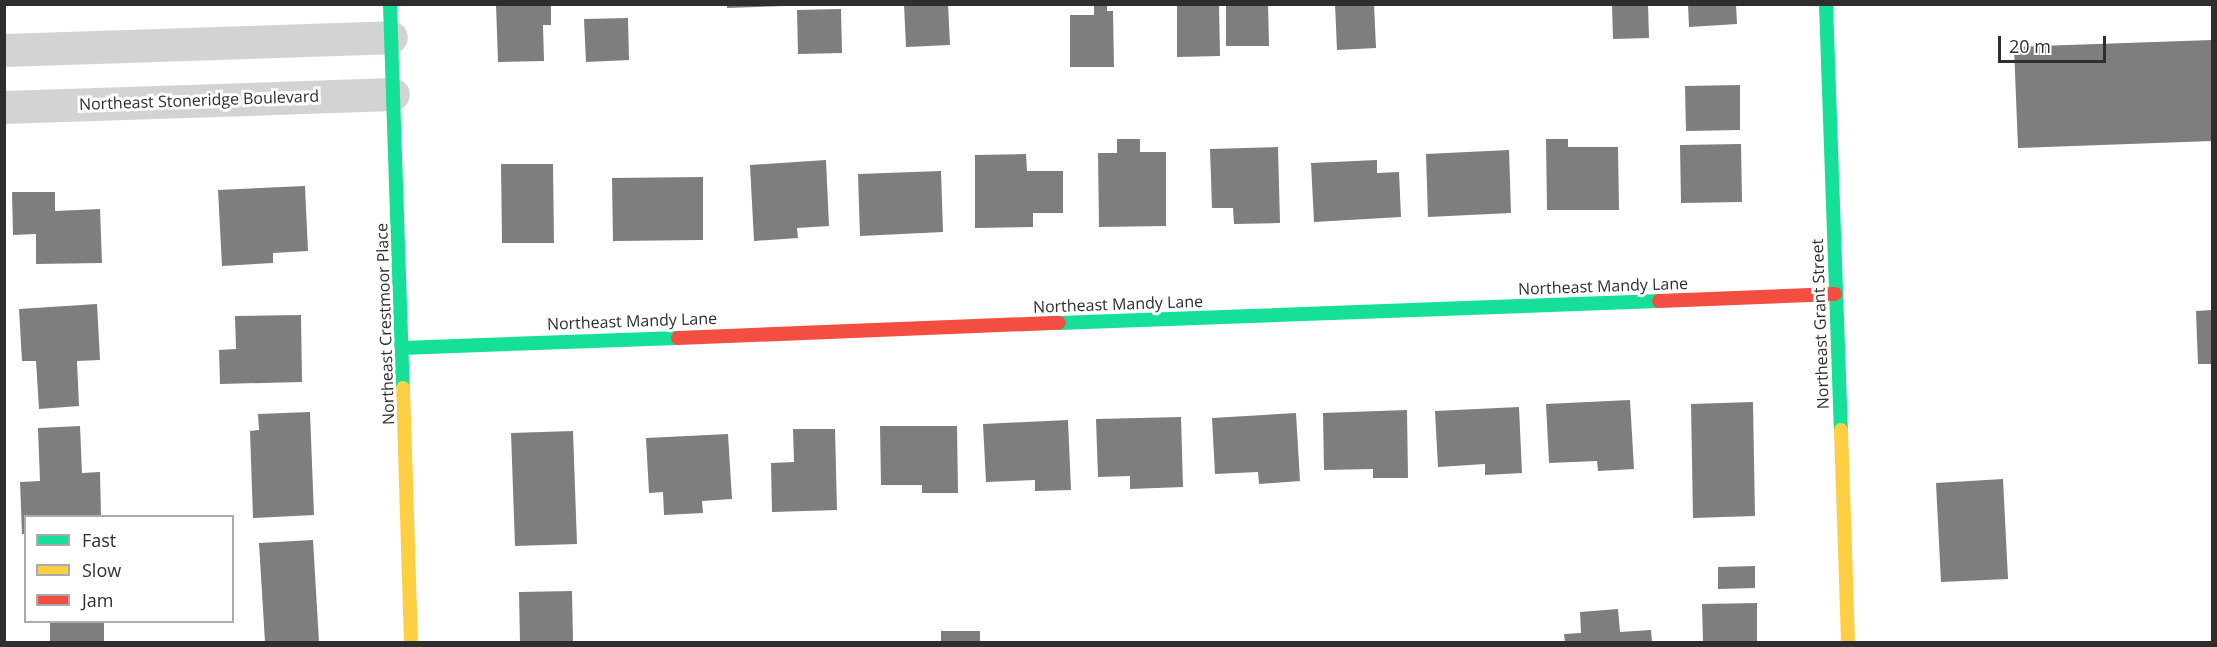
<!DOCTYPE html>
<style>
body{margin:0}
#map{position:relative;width:2217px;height:647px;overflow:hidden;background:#fff;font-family:"Open Sans",sans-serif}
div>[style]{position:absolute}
.building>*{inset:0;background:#7e7e7e}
.street>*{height:33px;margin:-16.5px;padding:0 16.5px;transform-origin:16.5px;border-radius:16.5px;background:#d3d3d3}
.fast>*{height:14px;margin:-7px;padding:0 7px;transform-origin:7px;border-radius:7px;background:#16e098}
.slow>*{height:14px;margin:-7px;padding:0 7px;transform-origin:7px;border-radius:7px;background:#ffcf43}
.jam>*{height:14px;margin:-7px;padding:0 7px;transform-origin:7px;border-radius:7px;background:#f24e42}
span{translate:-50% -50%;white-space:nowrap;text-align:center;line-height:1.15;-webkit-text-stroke:6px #fff;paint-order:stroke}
.street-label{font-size:16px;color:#2e2e2e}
.frame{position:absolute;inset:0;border:6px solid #2e2e2e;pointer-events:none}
.legend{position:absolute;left:24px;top:515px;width:210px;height:108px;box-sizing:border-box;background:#fff;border:2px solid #ababab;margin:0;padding:8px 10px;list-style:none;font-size:18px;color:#2e2e2e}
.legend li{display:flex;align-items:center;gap:12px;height:30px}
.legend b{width:30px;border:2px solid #ababab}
.scale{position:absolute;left:1998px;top:36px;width:108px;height:27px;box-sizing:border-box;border:3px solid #2e2e2e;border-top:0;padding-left:8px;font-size:18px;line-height:21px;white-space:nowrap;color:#2e2e2e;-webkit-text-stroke:4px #fff;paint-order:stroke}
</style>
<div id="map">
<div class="building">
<div style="clip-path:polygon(496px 4px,551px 4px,551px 25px,543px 25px,544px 61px,498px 62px)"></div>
<div style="clip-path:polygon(727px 4px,784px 4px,784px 6px,727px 8px)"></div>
<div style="clip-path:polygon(904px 4px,948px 4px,950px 45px,906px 47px)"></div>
<div style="clip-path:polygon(1094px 4px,1107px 4px,1107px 11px,1113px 11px,1114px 67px,1070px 67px,1070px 15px,1094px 15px)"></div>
<div style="clip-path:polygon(1226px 4px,1268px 4px,1269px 46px,1226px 46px)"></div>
<div style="clip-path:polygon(1335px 4px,1374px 4px,1376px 48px,1337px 50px)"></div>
<div style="clip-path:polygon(1612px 4px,1648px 4px,1649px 38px,1613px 39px)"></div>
<div style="clip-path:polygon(1688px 4px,1736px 4px,1737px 24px,1689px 27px)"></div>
<div style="clip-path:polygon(1177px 5px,1219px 5px,1220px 56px,1177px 57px)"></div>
<div style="clip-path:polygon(841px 9px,842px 53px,798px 54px,797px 10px)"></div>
<div style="clip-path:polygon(628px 18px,629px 60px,586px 62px,584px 19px)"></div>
<div style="clip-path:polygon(2212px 40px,2212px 141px,2018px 148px,2014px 47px)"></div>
<div style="clip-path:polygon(1740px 85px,1740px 130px,1686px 131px,1685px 86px)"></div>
<div style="clip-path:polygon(1117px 139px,1140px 139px,1140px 152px,1166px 152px,1166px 226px,1099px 227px,1098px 153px,1117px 153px)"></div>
<div style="clip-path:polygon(1546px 139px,1568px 139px,1568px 147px,1618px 147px,1619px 210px,1547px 210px)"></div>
<div style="clip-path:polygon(1741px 144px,1742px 202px,1681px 203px,1680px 145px)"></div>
<div style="clip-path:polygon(1278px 147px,1280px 223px,1234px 224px,1233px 208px,1212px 208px,1210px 149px)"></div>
<div style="clip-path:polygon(1509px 150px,1511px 213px,1428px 217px,1426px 154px)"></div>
<div style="clip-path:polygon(1026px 154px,1027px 171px,1063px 171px,1063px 213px,1033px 213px,1033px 227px,975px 228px,975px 155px)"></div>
<div style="clip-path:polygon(826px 160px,829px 226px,797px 228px,798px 238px,754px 241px,750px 165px)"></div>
<div style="clip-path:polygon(1377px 160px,1377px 173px,1399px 172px,1401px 217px,1314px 222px,1311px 163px)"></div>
<div style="clip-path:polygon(501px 164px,553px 164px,554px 243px,502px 243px)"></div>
<div style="clip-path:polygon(941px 171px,943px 232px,860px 236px,858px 174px)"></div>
<div style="clip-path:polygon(703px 177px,703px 240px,613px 241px,612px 178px)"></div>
<div style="clip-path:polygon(305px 186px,308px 251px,273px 253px,273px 263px,222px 266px,218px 190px)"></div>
<div style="clip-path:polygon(12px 192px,55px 192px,55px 211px,100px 209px,102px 263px,36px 264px,36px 234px,13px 235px)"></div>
<div style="clip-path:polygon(97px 304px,100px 360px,77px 361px,79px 406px,39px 409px,36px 361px,22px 361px,19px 309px)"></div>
<div style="clip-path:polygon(2212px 310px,2212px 364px,2198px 364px,2196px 311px)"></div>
<div style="clip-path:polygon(301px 315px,302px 382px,220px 384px,219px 350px,236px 349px,235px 316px)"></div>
<div style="clip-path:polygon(1630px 400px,1634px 469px,1598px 471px,1597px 461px,1549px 463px,1546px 404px)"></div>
<div style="clip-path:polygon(1753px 402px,1755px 516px,1693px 518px,1691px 404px)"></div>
<div style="clip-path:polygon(1519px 407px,1522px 473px,1485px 475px,1485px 464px,1438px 467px,1435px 411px)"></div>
<div style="clip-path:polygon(1407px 410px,1408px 478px,1373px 478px,1373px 469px,1324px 470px,1323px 413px)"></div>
<div style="clip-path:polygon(310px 412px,314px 515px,253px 518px,250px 431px,259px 430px,258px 414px)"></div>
<div style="clip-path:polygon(1296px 413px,1300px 481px,1259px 484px,1258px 472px,1215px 474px,1212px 418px)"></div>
<div style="clip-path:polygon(1181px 417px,1183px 487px,1130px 489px,1130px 476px,1098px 477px,1096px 419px)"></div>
<div style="clip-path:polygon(1068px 420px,1071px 490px,1035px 491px,1035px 480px,986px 482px,983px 424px)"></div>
<div style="clip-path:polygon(80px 426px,82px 473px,100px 472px,101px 516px,26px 516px,26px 534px,22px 534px,20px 482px,40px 481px,38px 428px)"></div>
<div style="clip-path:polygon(880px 426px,957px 426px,958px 493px,922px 493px,922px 485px,881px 485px)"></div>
<div style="clip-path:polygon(793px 429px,835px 429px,837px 510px,772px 512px,771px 463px,794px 462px)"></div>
<div style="clip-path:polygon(573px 431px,577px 544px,515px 546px,511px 433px)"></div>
<div style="clip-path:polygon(728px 434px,732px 499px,702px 501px,703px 513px,664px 515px,663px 492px,649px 493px,646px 438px)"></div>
<div style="clip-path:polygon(2003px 479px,2008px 579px,1941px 582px,1936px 483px)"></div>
<div style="clip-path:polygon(313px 540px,319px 642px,265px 642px,259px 543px)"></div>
<div style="clip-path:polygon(1755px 566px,1755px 588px,1718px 589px,1718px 567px)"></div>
<div style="clip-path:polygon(572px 591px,573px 642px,520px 642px,519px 592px)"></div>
<div style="clip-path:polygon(1757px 603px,1757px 642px,1703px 642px,1702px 604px)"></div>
<div style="clip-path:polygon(1618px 609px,1620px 632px,1651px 630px,1652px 642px,1565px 642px,1564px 634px,1581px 633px,1580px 612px)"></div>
<div style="clip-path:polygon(50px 622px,104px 622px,104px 642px,50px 642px)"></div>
<div style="clip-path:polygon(941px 631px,980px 631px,980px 642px,941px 642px)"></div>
</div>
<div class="street">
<div style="left:4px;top:50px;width:387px;rotate:-1.9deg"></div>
<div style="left:4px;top:107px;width:389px;rotate:-1.9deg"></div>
</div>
<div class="fast">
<div style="left:390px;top:4px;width:384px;rotate:88.1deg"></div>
<div style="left:1826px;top:4px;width:426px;rotate:88deg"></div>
<div style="left:1059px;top:323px;width:600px;rotate:-2.1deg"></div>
<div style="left:402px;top:348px;width:276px;rotate:-2.1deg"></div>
</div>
<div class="slow">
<div style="left:403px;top:388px;width:254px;rotate:88.2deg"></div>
<div style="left:1841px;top:430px;width:212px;rotate:88.1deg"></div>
</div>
<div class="jam">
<div style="left:1659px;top:301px;width:176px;rotate:-2.3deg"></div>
<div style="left:678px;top:338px;width:381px;rotate:-2.3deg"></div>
</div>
<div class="street-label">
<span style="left:199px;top:100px;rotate:-2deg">Northeast Stoneridge Boulevard</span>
<span style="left:1603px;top:286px;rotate:-2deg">Northeast Mandy Lane</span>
<span style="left:1118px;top:304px;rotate:-2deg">Northeast Mandy Lane</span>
<span style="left:632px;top:321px;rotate:-2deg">Northeast Mandy Lane</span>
<span style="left:385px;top:324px;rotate:-92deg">Northeast Crestmoor Place</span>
<span style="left:1820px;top:324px;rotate:-92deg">Northeast Grant Street</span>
</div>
<div class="frame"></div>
<ul class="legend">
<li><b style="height:8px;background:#16e098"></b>Fast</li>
<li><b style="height:8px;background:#ffcf43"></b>Slow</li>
<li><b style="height:8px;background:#f24e42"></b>Jam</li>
</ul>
<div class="scale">20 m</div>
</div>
